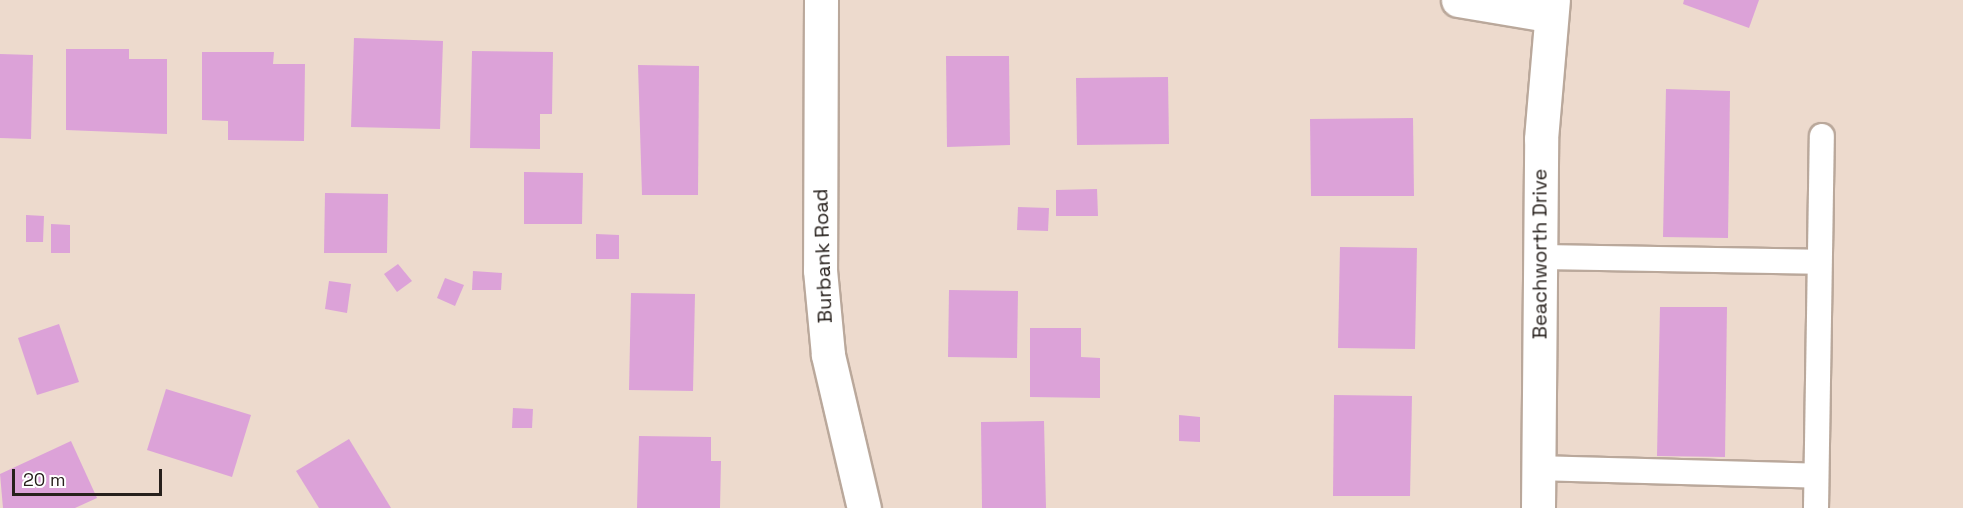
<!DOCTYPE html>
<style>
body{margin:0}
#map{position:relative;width:1963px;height:508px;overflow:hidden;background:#eddacd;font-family:"Space Grotesk",sans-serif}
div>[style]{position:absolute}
.building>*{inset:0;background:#dca2d8}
.roads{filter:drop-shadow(2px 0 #baa89b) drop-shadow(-2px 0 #baa89b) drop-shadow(0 2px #baa89b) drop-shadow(0 -2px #baa89b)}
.lane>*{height:24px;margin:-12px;padding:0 12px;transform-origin:12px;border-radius:12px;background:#fff}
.street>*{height:33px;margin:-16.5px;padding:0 16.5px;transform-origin:16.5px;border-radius:16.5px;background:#fff}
span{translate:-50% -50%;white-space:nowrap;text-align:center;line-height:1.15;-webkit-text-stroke:4.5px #fff;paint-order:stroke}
.street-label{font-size:20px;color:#27201c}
.scale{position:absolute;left:12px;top:469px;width:150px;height:27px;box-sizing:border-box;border:3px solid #27201c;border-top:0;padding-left:8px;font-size:18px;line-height:21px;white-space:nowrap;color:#27201c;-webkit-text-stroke:4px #fff;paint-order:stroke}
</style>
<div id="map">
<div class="building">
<div style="clip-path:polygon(1684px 0,1759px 0,1749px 28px,1683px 4px)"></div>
<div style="clip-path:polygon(354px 38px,443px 41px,440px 129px,351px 127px)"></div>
<div style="clip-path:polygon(66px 49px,129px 49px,129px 59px,167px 59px,167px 134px,66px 130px)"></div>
<div style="clip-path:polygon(472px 51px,553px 52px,552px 114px,540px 114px,540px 149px,470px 148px)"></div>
<div style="clip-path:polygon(202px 52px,274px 52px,273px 64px,305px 64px,304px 141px,228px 140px,228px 121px,202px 120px)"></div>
<div style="clip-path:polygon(0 54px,33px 55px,31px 139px,0 138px)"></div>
<div style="clip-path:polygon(946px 56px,1009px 56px,1010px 145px,947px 147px)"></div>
<div style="clip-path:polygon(638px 65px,699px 66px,698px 195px,642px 195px)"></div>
<div style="clip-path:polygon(1168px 77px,1169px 144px,1077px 145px,1076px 78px)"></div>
<div style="clip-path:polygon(1666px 89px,1730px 91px,1728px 238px,1663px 237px)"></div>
<div style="clip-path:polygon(1413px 118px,1414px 196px,1311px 196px,1310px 119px)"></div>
<div style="clip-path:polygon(524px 172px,583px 173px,582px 224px,524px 224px)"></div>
<div style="clip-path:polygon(1097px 189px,1098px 216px,1056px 216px,1056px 190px)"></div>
<div style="clip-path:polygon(325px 193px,388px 194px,387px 253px,324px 253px)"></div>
<div style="clip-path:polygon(1018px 207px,1049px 208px,1048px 231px,1017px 230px)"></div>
<div style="clip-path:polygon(26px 215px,44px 216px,43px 242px,26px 242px)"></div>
<div style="clip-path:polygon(51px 224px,70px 225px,70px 253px,51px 253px)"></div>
<div style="clip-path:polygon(596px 234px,619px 235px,619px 259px,596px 259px)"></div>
<div style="clip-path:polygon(1340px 247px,1417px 248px,1415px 349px,1338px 348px)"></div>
<div style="clip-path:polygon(398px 264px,412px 281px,397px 292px,384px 274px)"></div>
<div style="clip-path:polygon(473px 271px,502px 273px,501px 290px,472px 290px)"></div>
<div style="clip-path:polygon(445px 278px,464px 285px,455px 306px,437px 298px)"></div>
<div style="clip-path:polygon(329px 281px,351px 284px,347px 313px,325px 309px)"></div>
<div style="clip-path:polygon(949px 290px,1018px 291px,1017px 358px,948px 357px)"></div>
<div style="clip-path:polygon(631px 293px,695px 294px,693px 391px,629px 390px)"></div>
<div style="clip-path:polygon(1660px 307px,1727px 307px,1725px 457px,1657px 456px)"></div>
<div style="clip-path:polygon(59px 324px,79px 382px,37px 395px,18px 338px)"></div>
<div style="clip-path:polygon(1030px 328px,1081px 328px,1081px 357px,1100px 358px,1100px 398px,1030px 397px)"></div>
<div style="clip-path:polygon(166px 389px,251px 415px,232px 477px,147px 450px)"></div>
<div style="clip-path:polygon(1334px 395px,1412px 396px,1410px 496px,1333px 496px)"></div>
<div style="clip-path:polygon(513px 408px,533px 409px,532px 428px,512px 428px)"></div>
<div style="clip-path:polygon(1179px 415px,1200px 417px,1200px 442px,1179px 441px)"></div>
<div style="clip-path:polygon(1044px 421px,1046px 508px,982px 508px,981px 422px)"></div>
<div style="clip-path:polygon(639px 436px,711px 437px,711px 461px,721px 461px,720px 508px,637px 508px)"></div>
<div style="clip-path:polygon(349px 439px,391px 508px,319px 508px,296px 471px)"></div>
<div style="clip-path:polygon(71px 441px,97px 498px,75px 508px,3px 508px,0 474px)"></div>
</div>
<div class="roads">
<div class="lane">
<div style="left:1540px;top:257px;width:279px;rotate:1deg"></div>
<div style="left:1538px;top:468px;width:278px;rotate:1.6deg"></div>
<div style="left:1816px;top:508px;width:372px;rotate:-89.1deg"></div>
</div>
<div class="street">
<div style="left:821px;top:0;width:270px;rotate:90.2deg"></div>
<div style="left:820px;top:270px;width:85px;rotate:84.6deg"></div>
<div style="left:828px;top:355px;width:157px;rotate:76.8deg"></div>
<div style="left:1458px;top:0;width:91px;rotate:9.5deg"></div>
<div style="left:1538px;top:508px;width:369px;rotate:-89.5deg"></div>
<div style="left:1541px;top:139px;width:140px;rotate:-85.1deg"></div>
</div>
</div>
<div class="street-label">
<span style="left:1540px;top:254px;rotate:-90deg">Beachworth Drive</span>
<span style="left:823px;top:256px;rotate:-92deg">Burbank Road</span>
</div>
<div class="scale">20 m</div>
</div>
